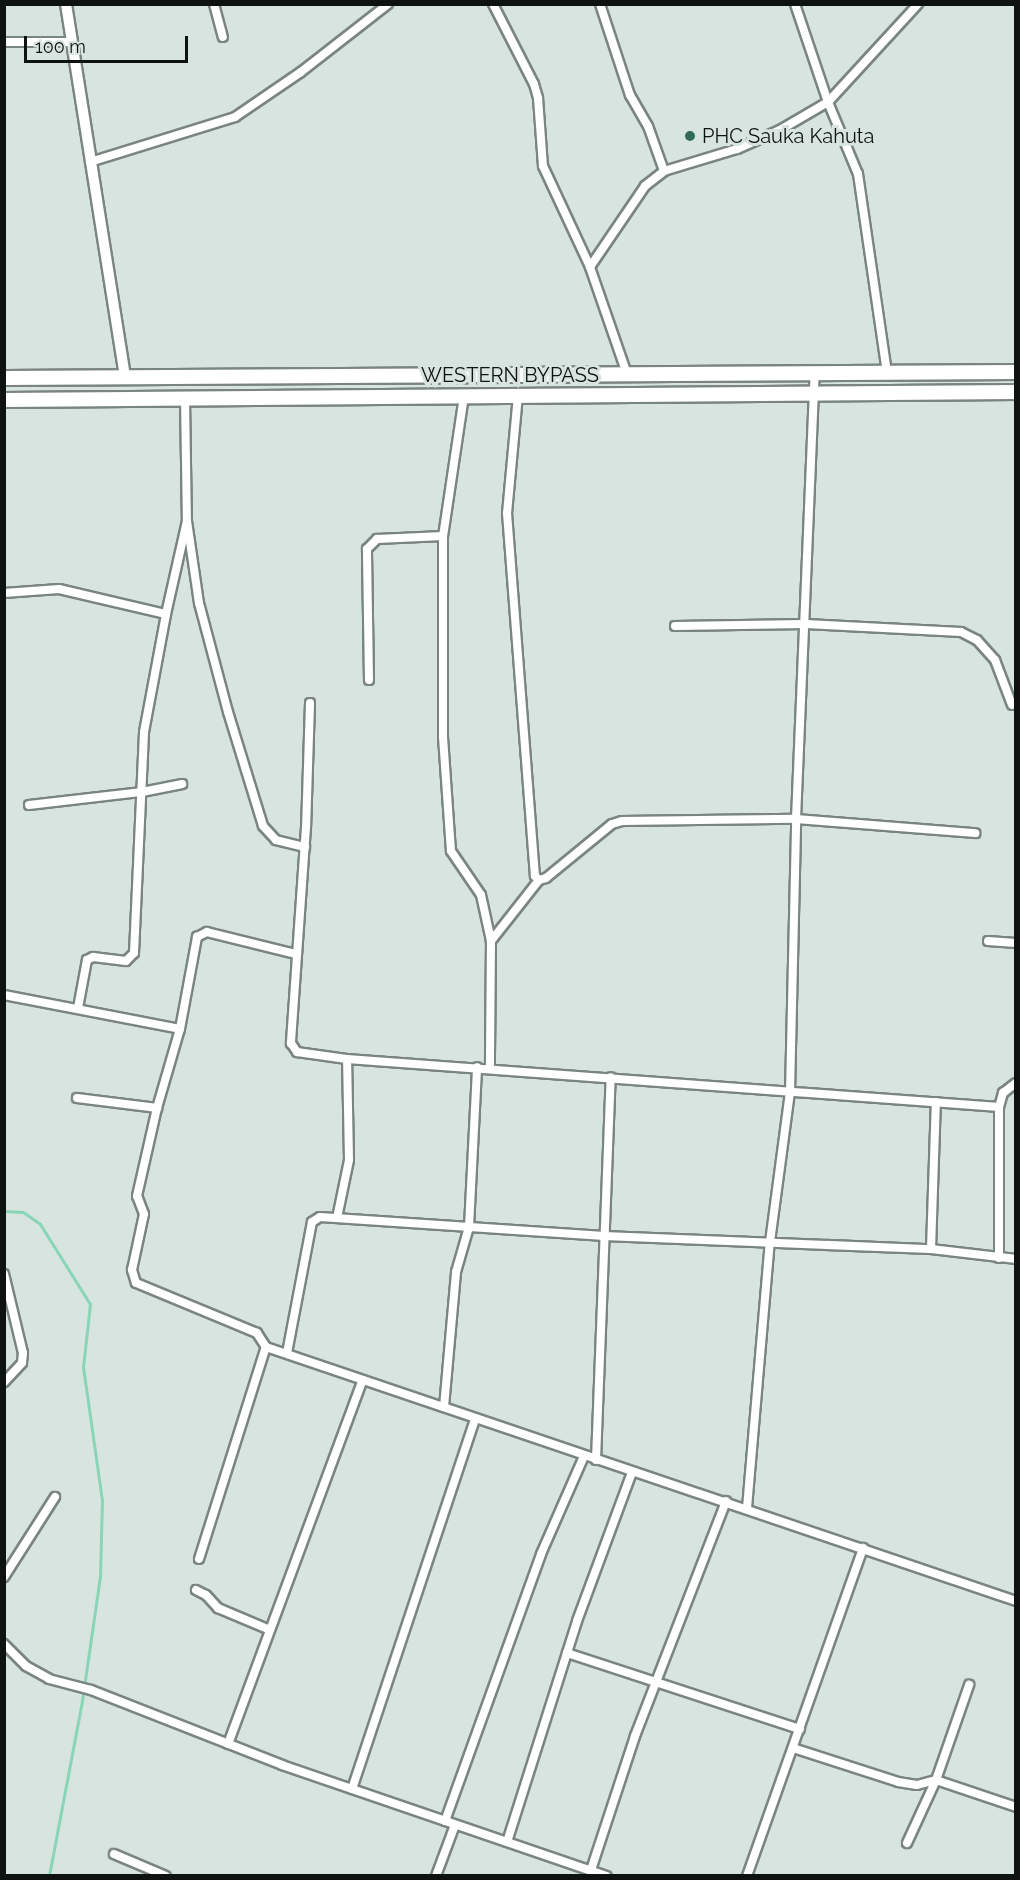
<!DOCTYPE html>
<style>
body{margin:0}
#map{position:relative;width:1020px;height:1880px;overflow:hidden;background:#d8e4df;font-family:Raleway,sans-serif}
div>[style]{position:absolute}
.stream>*{height:3px;margin:-1.5px;padding:0 1.5px;transform-origin:1.5px;border-radius:1.5px;background:#89d5b7}
.roads{filter:drop-shadow(2px 0 #7a8580) drop-shadow(-2px 0 #7a8580) drop-shadow(0 2px #7a8580) drop-shadow(0 -2px #7a8580)}
.minor>*{height:8px;margin:-4px;padding:0 4px;transform-origin:4px;border-radius:4px;background:#fff}
.tertiary>*{height:10px;margin:-5px;padding:0 5px;transform-origin:5px;border-radius:5px;background:#fff}
.primary>*{height:14px;margin:-7px;padding:0 7px;transform-origin:7px;border-radius:7px;background:#fff}
.dots>*{width:16px;height:16px;translate:-50% -50%;box-sizing:border-box;border:3px solid #d8e4df;border-radius:50%}
span{translate:-50% -50%;white-space:nowrap;text-align:center;line-height:1.15;-webkit-text-stroke:6px #d8e4df;paint-order:stroke}
.poi-label{font-size:20px;color:#0e1210}
.left{translate:0 -50%;text-align:left}
.street-label{font-size:20px;color:#0e1210}
.frame{position:absolute;inset:0;border:6px solid #0e1210;pointer-events:none}
.scale{position:absolute;left:24px;top:36px;width:164px;height:27px;box-sizing:border-box;border:3px solid #0e1210;border-top:0;padding-left:8px;font-size:18px;line-height:21px;white-space:nowrap;color:#0e1210;-webkit-text-stroke:4px #d8e4df;paint-order:stroke}
</style>
<div id="map">
<div class="stream">
<div style="left:4px;top:1211px;width:19px;rotate:3deg"></div>
<div style="left:23px;top:1212px;width:21px;rotate:35deg"></div>
<div style="left:40px;top:1224px;width:94px;rotate:58deg"></div>
<div style="left:90px;top:1304px;width:63px;rotate:96.3deg"></div>
<div style="left:83px;top:1367px;width:134px;rotate:81.9deg"></div>
<div style="left:102px;top:1500px;width:76px;rotate:91.5deg"></div>
<div style="left:100px;top:1576px;width:126px;rotate:98.2deg"></div>
<div style="left:82px;top:1701px;width:178px;rotate:100.7deg"></div>
</div>
<div class="roads">
<div class="minor">
<div style="left:214px;top:4px;width:34px;rotate:75deg"></div>
<div style="left:493px;top:4px;width:90px;rotate:62.9deg"></div>
<div style="left:534px;top:84px;width:15px;rotate:74deg"></div>
<div style="left:538px;top:98px;width:68px;rotate:85.8deg"></div>
<div style="left:543px;top:166px;width:111px;rotate:65deg"></div>
<div style="left:600px;top:4px;width:96px;rotate:71.8deg"></div>
<div style="left:630px;top:95px;width:36px;rotate:60deg"></div>
<div style="left:648px;top:126px;width:48px;rotate:70.4deg"></div>
<div style="left:795px;top:4px;width:103px;rotate:71.4deg"></div>
<div style="left:828px;top:102px;width:78px;rotate:67.4deg"></div>
<div style="left:858px;top:174px;width:201px;rotate:81.7deg"></div>
<div style="left:4px;top:42px;width:68px"></div>
<div style="left:90px;top:162px;width:152px;rotate:-17.2deg"></div>
<div style="left:235px;top:117px;width:80px;rotate:-34.3deg"></div>
<div style="left:301px;top:72px;width:110px;rotate:-38deg"></div>
<div style="left:627px;top:374px;width:113px;rotate:-109.1deg"></div>
<div style="left:590px;top:267px;width:98px;rotate:-55.8deg"></div>
<div style="left:645px;top:186px;width:24px;rotate:-38deg"></div>
<div style="left:664px;top:171px;width:76px;rotate:-16.8deg"></div>
<div style="left:737px;top:149px;width:47px;rotate:-23.8deg"></div>
<div style="left:780px;top:130px;width:56px;rotate:-30.3deg"></div>
<div style="left:828px;top:102px;width:133px;rotate:-47.4deg"></div>
<div style="left:518px;top:395px;width:119px;rotate:95.3deg"></div>
<div style="left:507px;top:513px;width:364px;rotate:85.6deg"></div>
<div style="left:535px;top:876px;width:6px;rotate:45deg"></div>
<div style="left:539px;top:880px;width:7px;rotate:-16deg"></div>
<div style="left:546px;top:878px;width:85px;rotate:-39.3deg"></div>
<div style="left:612px;top:824px;width:10px;rotate:-17deg"></div>
<div style="left:622px;top:821px;width:174px;rotate:-0.7deg"></div>
<div style="left:796px;top:819px;width:180px;rotate:4.5deg"></div>
<div style="left:464px;top:396px;width:142px;rotate:98.5deg"></div>
<div style="left:443px;top:536px;width:201px;rotate:90deg"></div>
<div style="left:443px;top:737px;width:114px;rotate:86deg"></div>
<div style="left:451px;top:851px;width:53px;rotate:55.7deg"></div>
<div style="left:481px;top:895px;width:47px;rotate:77.7deg"></div>
<div style="left:491px;top:941px;width:127px;rotate:90.5deg"></div>
<div style="left:185px;top:399px;width:122px;rotate:89.1deg"></div>
<div style="left:4px;top:593px;width:55px;rotate:-4.2deg"></div>
<div style="left:59px;top:589px;width:110px;rotate:13.2deg"></div>
<div style="left:675px;top:626px;width:131px;rotate:-0.9deg"></div>
<div style="left:806px;top:624px;width:155px;rotate:3deg"></div>
<div style="left:961px;top:632px;width:18px;rotate:27deg"></div>
<div style="left:977px;top:640px;width:27px;rotate:48deg"></div>
<div style="left:995px;top:660px;width:48px;rotate:69.3deg"></div>
<div style="left:369px;top:680px;width:131px;rotate:-90.9deg"></div>
<div style="left:367px;top:549px;width:14px;rotate:-45deg"></div>
<div style="left:377px;top:539px;width:66px;rotate:-2.6deg"></div>
<div style="left:310px;top:703px;width:124px;rotate:91.8deg"></div>
<div style="left:306px;top:827px;width:217px;rotate:94deg"></div>
<div style="left:291px;top:1043px;width:11px;rotate:56deg"></div>
<div style="left:297px;top:1052px;width:50px;rotate:8deg"></div>
<div style="left:347px;top:1059px;width:654px;rotate:4.21deg"></div>
<div style="left:999px;top:1107px;width:15px;rotate:-74deg"></div>
<div style="left:1003px;top:1093px;width:16px;rotate:-38deg"></div>
<div style="left:29px;top:805px;width:114px;rotate:-6.6deg"></div>
<div style="left:142px;top:792px;width:41px;rotate:-11.3deg"></div>
<div style="left:491px;top:941px;width:78px;rotate:-51.8deg"></div>
<div style="left:988px;top:941px;width:28px;rotate:4deg"></div>
<div style="left:4px;top:995px;width:179px;rotate:10.9deg"></div>
<div style="left:78px;top:1008px;width:49px;rotate:-79.4deg"></div>
<div style="left:87px;top:960px;width:7px;rotate:-27deg"></div>
<div style="left:93px;top:957px;width:33px;rotate:7deg"></div>
<div style="left:126px;top:961px;width:11px;rotate:-45deg"></div>
<div style="left:134px;top:953px;width:221px;rotate:-87.4deg"></div>
<div style="left:144px;top:732px;width:120px;rotate:-79.4deg"></div>
<div style="left:166px;top:614px;width:95px;rotate:-77.3deg"></div>
<div style="left:187px;top:521px;width:83px;rotate:81.7deg"></div>
<div style="left:199px;top:603px;width:113px;rotate:75.1deg"></div>
<div style="left:228px;top:712px;width:119px;rotate:72.9deg"></div>
<div style="left:263px;top:826px;width:19px;rotate:47deg"></div>
<div style="left:276px;top:840px;width:30px;rotate:14deg"></div>
<div style="left:77px;top:1098px;width:81px;rotate:7.1deg"></div>
<div style="left:337px;top:1218px;width:59px;rotate:-78.3deg"></div>
<div style="left:349px;top:1160px;width:101px;rotate:-91.1deg"></div>
<div style="left:931px;top:1249px;width:147px;rotate:-88.1deg"></div>
<div style="left:999px;top:1258px;width:151px;rotate:-90deg"></div>
<div style="left:4px;top:1274px;width:81px;rotate:76.5deg"></div>
<div style="left:23px;top:1353px;width:10px;rotate:96deg"></div>
<div style="left:22px;top:1363px;width:26px;rotate:133deg"></div>
<div style="left:266px;top:1347px;width:792px;rotate:18.71deg"></div>
<div style="left:287px;top:1353px;width:133px;rotate:-79.2deg"></div>
<div style="left:312px;top:1222px;width:9px;rotate:-32deg"></div>
<div style="left:320px;top:1217px;width:285px;rotate:3.8deg"></div>
<div style="left:604px;top:1236px;width:327px;rotate:2.3deg"></div>
<div style="left:931px;top:1249px;width:86px;rotate:6.7deg"></div>
<div style="left:444px;top:1407px;width:136px;rotate:-84.9deg"></div>
<div style="left:456px;top:1272px;width:47px;rotate:-73.9deg"></div>
<div style="left:469px;top:1227px;width:160px;rotate:-87.1deg"></div>
<div style="left:596px;top:1460px;width:383px;rotate:-87.8deg"></div>
<div style="left:747px;top:1508px;width:267px;rotate:-85.1deg"></div>
<div style="left:770px;top:1242px;width:150px;rotate:-82.4deg"></div>
<div style="left:790px;top:1093px;width:274px;rotate:-88.7deg"></div>
<div style="left:796px;top:819px;width:445px;rotate:-87.6deg"></div>
<div style="left:199px;top:1559px;width:222px;rotate:-72.5deg"></div>
<div style="left:266px;top:1347px;width:17px;rotate:-123deg"></div>
<div style="left:257px;top:1333px;width:131px;rotate:-157.5deg"></div>
<div style="left:136px;top:1283px;width:14px;rotate:-107deg"></div>
<div style="left:132px;top:1270px;width:57px;rotate:-77.9deg"></div>
<div style="left:144px;top:1214px;width:19px;rotate:-111deg"></div>
<div style="left:137px;top:1196px;width:90px;rotate:-77.2deg"></div>
<div style="left:157px;top:1108px;width:82px;rotate:-73.8deg"></div>
<div style="left:180px;top:1029px;width:94px;rotate:-79.5deg"></div>
<div style="left:197px;top:937px;width:11px;rotate:-27deg"></div>
<div style="left:207px;top:932px;width:92px;rotate:13.9deg"></div>
<div style="left:4px;top:1577px;width:95px;rotate:-57.5deg"></div>
<div style="left:196px;top:1590px;width:11px;rotate:27deg"></div>
<div style="left:206px;top:1595px;width:18px;rotate:47deg"></div>
<div style="left:218px;top:1608px;width:56px;rotate:22.9deg"></div>
<div style="left:4px;top:1644px;width:31px;rotate:45deg"></div>
<div style="left:26px;top:1666px;width:26px;rotate:29deg"></div>
<div style="left:49px;top:1679px;width:43px;rotate:14.7deg"></div>
<div style="left:91px;top:1690px;width:205px;rotate:21.4deg"></div>
<div style="left:282px;top:1765px;width:343px;rotate:18.9deg"></div>
<div style="left:567px;top:1653px;width:245px;rotate:18.1deg"></div>
<div style="left:228px;top:1744px;width:388px;rotate:-69.7deg"></div>
<div style="left:793px;top:1748px;width:110px;rotate:17.9deg"></div>
<div style="left:898px;top:1782px;width:19px;rotate:9deg"></div>
<div style="left:917px;top:1785px;width:20px;rotate:-15deg"></div>
<div style="left:936px;top:1780px;width:84px;rotate:18.6deg"></div>
<div style="left:352px;top:1789px;width:390px;rotate:-71.6deg"></div>
<div style="left:445px;top:1821px;width:284px;rotate:-70.2deg"></div>
<div style="left:541px;top:1554px;width:107px;rotate:-66.3deg"></div>
<div style="left:507px;top:1842px;width:232px;rotate:-72.4deg"></div>
<div style="left:577px;top:1621px;width:159px;rotate:-69.7deg"></div>
<div style="left:907px;top:1843px;width:69px;rotate:-65.3deg"></div>
<div style="left:936px;top:1780px;width:101px;rotate:-70.8deg"></div>
<div style="left:114px;top:1854px;width:56px;rotate:22.9deg"></div>
<div style="left:591px;top:1870px;width:141px;rotate:-71.8deg"></div>
<div style="left:635px;top:1736px;width:252px;rotate:-68.8deg"></div>
<div style="left:436px;top:1876px;width:54px;rotate:-69.6deg"></div>
<div style="left:747px;top:1876px;width:348px;rotate:-70.5deg"></div>
</div>
<div class="tertiary">
<div style="left:66px;top:4px;width:379px;rotate:81deg"></div>
</div>
<div class="primary">
<div style="left:4px;top:378px;width:1012px;rotate:-0.34deg"></div>
<div style="left:4px;top:400px;width:1012px;rotate:-0.45deg"></div>
</div>
</div>
<div class="dots">
<div style="left:690px;top:136px;background:#2f6b56"></div>
</div>
<div class="poi-label">
<span class="left" style="left:702px;top:136px">PHC Sauka Kahuta</span>
</div>
<div class="street-label">
<span style="left:510px;top:375px">WESTERN BYPASS</span>
</div>
<div class="frame"></div>
<div class="scale">100 m</div>
</div>
